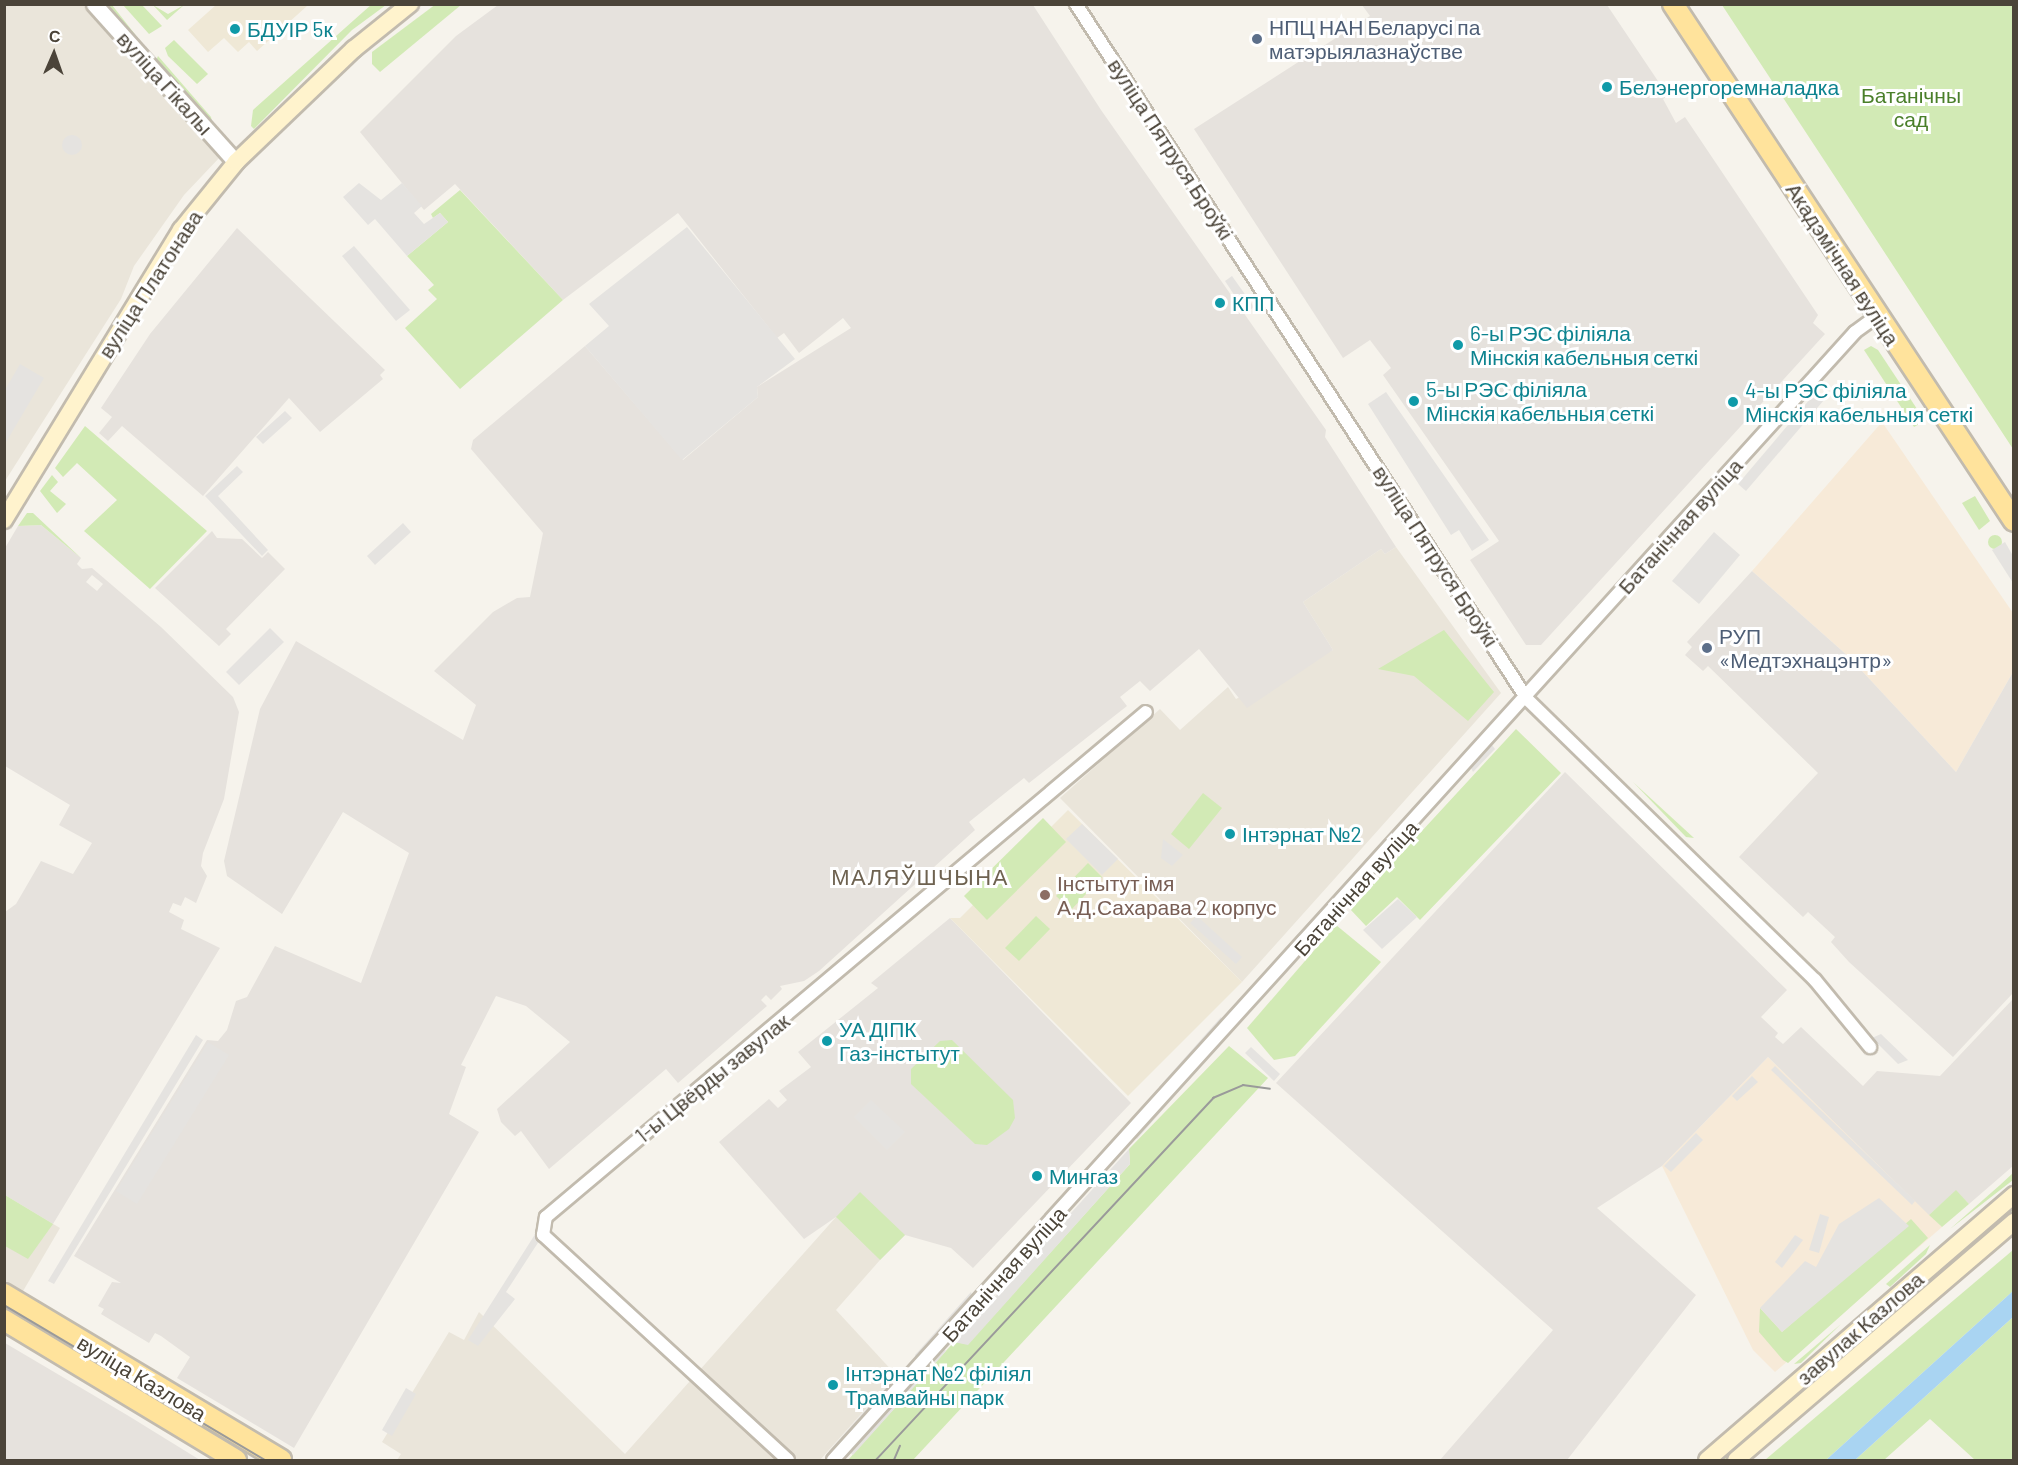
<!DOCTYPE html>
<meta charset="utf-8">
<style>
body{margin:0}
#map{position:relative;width:2018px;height:1465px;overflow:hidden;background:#f6f3ec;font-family:Barlow,sans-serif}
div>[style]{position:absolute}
.residential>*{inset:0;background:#eae5da}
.commercial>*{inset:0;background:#f7ead8}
.industrial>*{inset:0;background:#e6e2dd}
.education>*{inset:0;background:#efe8d6}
.green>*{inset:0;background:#d2eab5}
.round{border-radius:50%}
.parking>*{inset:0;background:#e5e3e0}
.water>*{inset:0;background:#a9d4f2}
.roads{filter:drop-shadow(2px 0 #c2bbae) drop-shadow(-2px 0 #c2bbae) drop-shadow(0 2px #c2bbae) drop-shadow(0 -2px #c2bbae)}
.minor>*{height:12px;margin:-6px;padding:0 6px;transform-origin:6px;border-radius:6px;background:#fff}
.tertiary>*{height:15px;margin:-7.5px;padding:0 7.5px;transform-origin:7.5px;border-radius:7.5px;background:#fff}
.secondary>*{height:16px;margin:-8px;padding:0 8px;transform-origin:8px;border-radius:8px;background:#fff3cd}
.primary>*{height:20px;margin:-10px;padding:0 10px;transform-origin:10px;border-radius:10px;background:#ffe39c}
.tram>*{height:1.5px;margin:-0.75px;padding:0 0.75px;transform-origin:0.75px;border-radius:0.75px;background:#9a9a9a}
.dots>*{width:16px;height:16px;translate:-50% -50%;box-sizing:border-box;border:3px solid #fff;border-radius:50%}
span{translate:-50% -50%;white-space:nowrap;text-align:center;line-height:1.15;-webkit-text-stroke:6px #fff;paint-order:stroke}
.service-label{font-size:21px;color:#4e5e75}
.left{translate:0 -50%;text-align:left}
.culture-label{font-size:21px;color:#0d838f}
.street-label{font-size:21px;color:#4b4439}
.park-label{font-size:21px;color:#4a7f2a}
.education-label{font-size:21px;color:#785e54}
.neighbourhood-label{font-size:22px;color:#6e6250;letter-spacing:1.5px}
.frame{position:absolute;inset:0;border:6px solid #4b4439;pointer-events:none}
.north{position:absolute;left:24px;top:24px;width:60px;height:60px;-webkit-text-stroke:4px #fff;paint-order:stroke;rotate:2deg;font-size:16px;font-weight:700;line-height:24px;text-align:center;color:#4b4439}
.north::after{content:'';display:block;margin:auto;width:21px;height:27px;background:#4b4439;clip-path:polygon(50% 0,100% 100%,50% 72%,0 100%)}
</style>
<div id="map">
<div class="residential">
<div style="clip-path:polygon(5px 5px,87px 5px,220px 157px,184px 195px,134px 266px,121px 299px,5px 481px)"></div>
<div style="clip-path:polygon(1396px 547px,1501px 693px,1242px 982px,1060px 798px,1160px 709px,1180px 730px,1228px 687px,1236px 699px,1333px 650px,1303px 602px,1381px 549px,1385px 554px)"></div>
<div style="clip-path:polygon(4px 1195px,60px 1228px,19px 1298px,5px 1289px)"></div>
<div style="clip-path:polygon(836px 1217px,880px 1260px,836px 1310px,896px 1375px,820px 1460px,397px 1460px,401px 1454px,382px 1442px,449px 1332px,464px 1340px,479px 1312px,625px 1454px)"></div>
</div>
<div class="commercial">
<div style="clip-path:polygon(1882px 422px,2013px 613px,2013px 672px,1956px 772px,1849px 657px,1752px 571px)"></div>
<div style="clip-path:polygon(1768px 1057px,1942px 1227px,1775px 1372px,1753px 1350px,1662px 1166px)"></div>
</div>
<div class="industrial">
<div style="clip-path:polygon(498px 5px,1033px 5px,1101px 110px,1326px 430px,1325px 437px,1396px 547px,1385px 554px,1381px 549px,1303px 602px,1333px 650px,1247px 708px,1199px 649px,1150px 691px,1140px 681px,1120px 697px,1127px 706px,1029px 783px,1024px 778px,969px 822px,975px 830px,819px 971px,804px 981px,780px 986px,782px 989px,771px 1000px,766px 995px,761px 1000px,767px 1006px,678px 1083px,666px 1069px,549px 1169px,521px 1131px,515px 1136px,501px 1122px,497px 1109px,570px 1042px,526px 1006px,496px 996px,461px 1065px,466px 1067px,449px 1114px,479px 1132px,294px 1448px,177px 1378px,190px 1357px,161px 1336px,155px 1333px,149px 1343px,101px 1314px,104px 1309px,98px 1306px,112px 1282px,121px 1283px,74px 1256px,207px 1040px,218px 1041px,227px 1030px,236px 1001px,247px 997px,275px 946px,361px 983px,409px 853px,343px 812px,282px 914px,227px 876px,224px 861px,260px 709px,296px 641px,463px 740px,476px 705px,434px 671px,493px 612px,517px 598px,530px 597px,543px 533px,471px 449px,473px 440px,585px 346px,683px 460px,758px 397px,757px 387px,851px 328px,843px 318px,799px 353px,784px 333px,777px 338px,678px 213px,563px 300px,455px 184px,424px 210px,360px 132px,456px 36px)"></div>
<div style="clip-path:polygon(1362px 5px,1607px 5px,1668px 96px,1663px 99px,1676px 123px,1685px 117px,1818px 315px,1813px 323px,1825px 334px,1541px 645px,1526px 645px,1470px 560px,1499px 541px,1383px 375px,1391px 368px,1370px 340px,1343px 358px,1194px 129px,1370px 16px)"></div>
<div style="clip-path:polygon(237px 228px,385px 370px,380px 375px,383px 379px,320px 432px,289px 398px,203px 496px,122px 426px,108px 441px,99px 433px,112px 417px,101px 408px,150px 334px)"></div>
<div style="clip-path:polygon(evenodd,41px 525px,81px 558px,77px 564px,82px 569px,92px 568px,161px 627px,233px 697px,239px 712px,224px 799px,203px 853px,201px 866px,207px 876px,196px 903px,185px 897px,181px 906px,173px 903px,169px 912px,184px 920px,181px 929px,220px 948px,53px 1224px,5px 1195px,5px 912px,16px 904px,41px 861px,73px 874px,92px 843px,59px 825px,70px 805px,5px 766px,5px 548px,18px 526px,41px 525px,92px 575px,103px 584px,97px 591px,86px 582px,92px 575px)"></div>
<div style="clip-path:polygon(212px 531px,217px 538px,242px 539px,262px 558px,268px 552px,285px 569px,226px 629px,231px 634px,219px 646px,155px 588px)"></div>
<div style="clip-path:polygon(1752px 571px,1849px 657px,1956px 772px,2013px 672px,2013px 993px,1953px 1057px,1849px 962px,1831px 942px,1835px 937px,1808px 912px,1803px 917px,1739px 857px,1818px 773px,1708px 666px,1703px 671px,1685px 655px,1692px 647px,1687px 642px)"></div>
<div style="clip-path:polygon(1565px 772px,1787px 990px,1761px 1017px,1778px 1033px,1775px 1037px,1783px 1044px,1801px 1027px,1863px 1086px,1877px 1071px,1940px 1076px,2013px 999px,2013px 1166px,1969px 1204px,1956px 1191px,1929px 1215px,1768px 1057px,1662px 1166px,1597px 1208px,1696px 1295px,1567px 1460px,1440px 1460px,1553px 1330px,1276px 1083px)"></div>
<div style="clip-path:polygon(950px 918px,1131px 1103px,973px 1268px,951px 1248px,905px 1235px,880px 1260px,836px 1217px,804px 1239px,719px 1142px,769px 1099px,778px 1108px,787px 1100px,779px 1091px,811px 1067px,798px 1052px,878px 988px,871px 983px)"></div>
<div style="clip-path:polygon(5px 1343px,127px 1415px,200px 1460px,5px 1460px)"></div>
</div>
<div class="education">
<div style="clip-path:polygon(216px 5px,306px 4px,307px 6px,257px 51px,249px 42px,238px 52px,224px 38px,208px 52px,188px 30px)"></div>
<div style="clip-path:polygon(1068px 810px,1242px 982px,1128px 1096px,950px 918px,960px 918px)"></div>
</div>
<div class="green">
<div style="clip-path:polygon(372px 4px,386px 5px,352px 30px,254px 129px,251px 126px,253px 110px)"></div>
<div style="clip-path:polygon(436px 4px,461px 5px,380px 72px,372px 64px,372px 52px)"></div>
<div style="clip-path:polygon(104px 5px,112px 5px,145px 47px,141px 47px)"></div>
<div style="clip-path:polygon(123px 5px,142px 5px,162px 26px,149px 34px)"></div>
<div style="clip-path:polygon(153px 5px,168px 14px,184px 5px,167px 20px)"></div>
<div style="clip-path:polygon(1722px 5px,2013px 5px,2013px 449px,1847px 195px)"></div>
<div style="clip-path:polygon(174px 40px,208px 74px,197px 84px,168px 56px,165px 48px)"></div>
<div style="clip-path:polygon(158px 56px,211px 117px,214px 130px,155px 63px)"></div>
<div style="clip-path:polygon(460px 190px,563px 300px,460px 389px,405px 328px,437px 299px,428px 290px,434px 285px,407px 256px,448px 222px,440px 213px,433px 218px,431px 214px)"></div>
<div style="clip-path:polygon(1871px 346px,1878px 350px,1925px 421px,1914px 427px,1864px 350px)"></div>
<div style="clip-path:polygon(85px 426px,207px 531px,150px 589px,84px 531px,117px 500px,77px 463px,63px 477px,55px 468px)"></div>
<div style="clip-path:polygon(52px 475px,58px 482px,50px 491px,66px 504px,57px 513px,40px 491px)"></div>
<div style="clip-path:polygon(1975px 496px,1990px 521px,1979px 530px,1962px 503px)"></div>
<div style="clip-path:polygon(27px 513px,33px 513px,81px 558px,41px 525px,18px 526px)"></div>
<div class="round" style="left:1988px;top:535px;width:14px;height:14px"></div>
<div style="clip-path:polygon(1444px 630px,1494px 692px,1468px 721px,1414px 676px,1378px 669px)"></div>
<div style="clip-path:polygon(1516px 729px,1561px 773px,1420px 920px,1397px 897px,1366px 926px,1350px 909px)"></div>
<div style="clip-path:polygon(1633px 782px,1694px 838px,1686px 837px)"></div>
<div style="clip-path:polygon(1203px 793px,1222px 808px,1189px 849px,1171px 834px)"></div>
<div style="clip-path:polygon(1043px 818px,1066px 842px,987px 920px,964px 896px)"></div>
<div style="clip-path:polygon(1088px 863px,1102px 877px,1071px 910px,1056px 896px)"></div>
<div style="clip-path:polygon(1036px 916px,1050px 929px,1019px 961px,1005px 948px)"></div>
<div style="clip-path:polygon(1336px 925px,1381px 962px,1295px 1056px,1274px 1060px,1247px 1028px)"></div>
<div style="clip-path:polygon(952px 1040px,1013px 1100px,1015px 1118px,1009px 1129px,987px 1145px,975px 1144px,911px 1084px,911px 1069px,940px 1041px)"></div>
<div style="clip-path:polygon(1229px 1046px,1268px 1078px,913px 1460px,848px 1460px,954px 1342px,968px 1344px,1130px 1164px,1129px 1149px)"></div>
<div style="clip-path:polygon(2013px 1173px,2013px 1180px,1950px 1229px,2000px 1185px)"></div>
<div style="clip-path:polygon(1956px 1190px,1969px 1204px,1942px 1227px,1929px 1215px)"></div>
<div style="clip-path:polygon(860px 1192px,905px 1235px,880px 1260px,836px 1217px)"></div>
<div style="clip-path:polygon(5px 1195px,53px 1224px,28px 1259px,5px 1246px)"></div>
<div style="clip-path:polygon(2013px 1207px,2013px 1212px,1906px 1306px,1904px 1303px)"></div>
<div style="clip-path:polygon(1911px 1219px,1928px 1238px,1788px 1363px,1783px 1360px,1759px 1332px,1760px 1308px,1782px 1332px)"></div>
<div style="clip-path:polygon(1930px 1245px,1926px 1254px,1890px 1287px,1886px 1284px)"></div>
<div style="clip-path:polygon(2013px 1250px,2013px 1291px,1826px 1460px,1765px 1460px)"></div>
<div style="clip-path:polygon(1896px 1309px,1728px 1460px,1721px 1460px,1777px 1413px)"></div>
<div style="clip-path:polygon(2013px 1317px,2013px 1460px,1975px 1460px,1930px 1419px,1884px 1460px,1855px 1460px)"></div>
<div style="clip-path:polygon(1841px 1324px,1801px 1363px,1794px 1364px)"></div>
</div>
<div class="parking">
<div class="round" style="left:62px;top:135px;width:20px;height:20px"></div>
<div style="clip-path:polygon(359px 183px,381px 200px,402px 183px,422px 206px,414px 213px,424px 224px,440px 213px,448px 222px,407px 256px,375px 219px,368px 225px,343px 197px)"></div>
<div style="clip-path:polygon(687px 227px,795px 359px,757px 387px,758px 397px,682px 460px,585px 346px,609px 326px,589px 304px)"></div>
<div style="clip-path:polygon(354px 246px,410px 310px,396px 321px,342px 256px)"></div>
<div style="clip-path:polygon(1232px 276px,1254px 307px,1246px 313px,1225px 281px)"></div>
<div style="clip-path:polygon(20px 364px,44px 378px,5px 444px,5px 390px)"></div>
<div style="clip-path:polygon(1386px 392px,1489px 540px,1472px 551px,1459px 530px,1451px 535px,1368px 404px)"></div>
<div style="clip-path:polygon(1816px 392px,1824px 400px,1746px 491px,1738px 484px)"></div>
<div style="clip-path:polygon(285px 411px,292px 418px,263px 444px,256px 437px)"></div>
<div style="clip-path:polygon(237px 466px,243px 472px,218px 496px,268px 550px,262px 556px,205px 496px)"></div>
<div style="clip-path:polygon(403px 523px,411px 532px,375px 565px,367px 556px)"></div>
<div style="clip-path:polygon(1714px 532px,1740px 555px,1699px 604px,1672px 581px)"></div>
<div style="clip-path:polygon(2005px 542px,2013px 556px,2013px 583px,1992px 550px)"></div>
<div style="clip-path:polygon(270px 628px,284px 642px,239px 685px,226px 672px)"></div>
<div style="clip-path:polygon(1485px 728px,1488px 738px,1282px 964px,1279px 955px)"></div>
<div style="clip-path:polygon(1492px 745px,1495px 749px,1473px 772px,1471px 768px)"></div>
<div style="clip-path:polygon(1082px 824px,1118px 859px,1102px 875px,1066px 839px)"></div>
<div style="clip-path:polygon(1163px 839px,1183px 855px,1172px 866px,1161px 858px)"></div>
<div style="clip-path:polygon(1398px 899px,1417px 917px,1382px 949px,1363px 930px)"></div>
<div style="clip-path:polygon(1197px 916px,1242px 957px,1236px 964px,1190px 923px)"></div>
<div style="clip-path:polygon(1221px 1017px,1226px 1027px,1162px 1096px,1159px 1087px)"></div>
<div style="clip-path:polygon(1881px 1034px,1908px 1060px,1898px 1064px,1872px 1038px)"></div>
<div style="clip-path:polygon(196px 1035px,203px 1040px,54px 1284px,48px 1281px)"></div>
<div style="clip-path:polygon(208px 1042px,229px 1055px,137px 1204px,116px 1191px)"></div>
<div style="clip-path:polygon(1251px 1047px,1280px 1074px,1274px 1081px,1245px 1053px)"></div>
<div style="clip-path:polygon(1209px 1057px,1137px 1139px,1134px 1137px)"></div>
<div style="clip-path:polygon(1775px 1066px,1915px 1201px,1912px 1205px,1771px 1070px)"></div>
<div style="clip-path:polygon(1752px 1076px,1758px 1082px,1737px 1101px,1732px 1096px)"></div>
<div style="clip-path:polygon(871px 1100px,905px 1132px,887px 1150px,854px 1117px)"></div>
<div style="clip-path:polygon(1131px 1119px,1134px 1127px,1066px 1202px,1063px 1194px)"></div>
<div style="clip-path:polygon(1696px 1133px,1703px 1140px,1671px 1172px,1664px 1166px)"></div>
<div style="clip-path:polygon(1129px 1149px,1130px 1164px,968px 1345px,954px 1342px)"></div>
<div style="clip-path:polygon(1879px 1198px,1909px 1226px,1782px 1332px,1760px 1308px,1805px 1261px,1816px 1267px,1839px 1224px)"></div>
<div style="clip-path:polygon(1820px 1214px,1829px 1217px,1819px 1253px,1809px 1250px)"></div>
<div style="clip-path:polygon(546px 1217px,543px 1235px,506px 1292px,515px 1299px,478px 1346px,468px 1340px)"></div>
<div style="clip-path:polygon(1795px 1235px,1803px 1240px,1782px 1268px,1775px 1262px)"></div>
<div style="clip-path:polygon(971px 1292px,974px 1302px,917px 1364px,915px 1355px)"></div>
<div style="clip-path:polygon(943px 1347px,946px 1351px,853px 1455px,848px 1451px)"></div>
<div style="clip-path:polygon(891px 1381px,894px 1390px,830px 1459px,829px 1451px)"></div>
<div style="clip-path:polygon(406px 1388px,416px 1394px,392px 1436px,382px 1430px)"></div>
</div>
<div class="water">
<div style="clip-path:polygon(2013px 1291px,2013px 1317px,1855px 1460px,1826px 1460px)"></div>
</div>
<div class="roads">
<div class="minor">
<div style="left:1076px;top:4px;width:829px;rotate:57.02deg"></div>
<div style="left:1527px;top:699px;width:402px;rotate:44.3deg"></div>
<div style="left:1815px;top:980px;width:87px;rotate:50.6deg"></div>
<div style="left:788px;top:1460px;width:333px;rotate:-137.4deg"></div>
<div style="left:543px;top:1235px;width:18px;rotate:-81deg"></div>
<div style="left:546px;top:1217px;width:784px;rotate:-40.09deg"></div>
<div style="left:833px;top:1460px;width:1522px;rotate:-47.82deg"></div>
<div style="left:1855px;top:332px;width:27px;rotate:-36deg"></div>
</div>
<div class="tertiary">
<div style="left:94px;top:4px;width:212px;rotate:48.1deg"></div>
</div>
<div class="secondary">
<div style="left:4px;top:520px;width:340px;rotate:-58.6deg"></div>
<div style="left:181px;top:230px;width:87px;rotate:-51deg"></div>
<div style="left:236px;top:162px;width:163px;rotate:-43.8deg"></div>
<div style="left:354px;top:49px;width:72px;rotate:-38.8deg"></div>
<div style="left:1707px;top:1460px;width:406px;rotate:-40.8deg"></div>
<div style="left:1736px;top:1460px;width:366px;rotate:-40.6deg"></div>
</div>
<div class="primary">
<div style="left:1673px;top:4px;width:619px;rotate:56.59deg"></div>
<div style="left:4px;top:1294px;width:323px;rotate:30.9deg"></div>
<div style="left:4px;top:1320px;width:271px;rotate:31.1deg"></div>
</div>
</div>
<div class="tram">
<div style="left:4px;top:1305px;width:304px;rotate:30.7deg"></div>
<div style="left:876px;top:1460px;width:495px;rotate:-47deg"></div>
<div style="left:1213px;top:1098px;width:33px;rotate:-23deg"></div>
<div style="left:1243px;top:1085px;width:27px;rotate:8deg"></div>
<div style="left:894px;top:1460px;width:15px;rotate:-67deg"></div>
</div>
<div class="dots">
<div style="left:235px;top:29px;background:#0f9aa8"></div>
<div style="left:1257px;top:39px;background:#5c6f8a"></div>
<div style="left:1607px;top:87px;background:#0f9aa8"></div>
<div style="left:1220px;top:303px;background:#0f9aa8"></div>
<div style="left:1458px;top:345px;background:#0f9aa8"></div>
<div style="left:1414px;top:401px;background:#0f9aa8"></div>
<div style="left:1733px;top:402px;background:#0f9aa8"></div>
<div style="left:1707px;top:648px;background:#5c6f8a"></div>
<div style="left:1230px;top:834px;background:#0f9aa8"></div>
<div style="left:1045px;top:895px;background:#8d6e63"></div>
<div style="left:827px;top:1041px;background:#0f9aa8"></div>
<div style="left:1037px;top:1176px;background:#0f9aa8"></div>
<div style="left:833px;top:1385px;background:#0f9aa8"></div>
</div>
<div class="service-label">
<span class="left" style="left:1269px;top:39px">НПЦ НАН Беларусі па<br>матэрыялазнаўстве</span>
<span class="left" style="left:1719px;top:648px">РУП<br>«Медтэхнацэнтр»</span>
</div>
<div class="culture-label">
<span class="left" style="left:247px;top:29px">БДУІР 5к</span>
<span class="left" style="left:1619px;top:87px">Белэнергоремналадка</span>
<span class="left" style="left:1232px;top:303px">КПП</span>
<span class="left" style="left:1470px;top:345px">6-ы РЭС філіяла<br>Мінскія кабельныя сеткі</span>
<span class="left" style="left:1426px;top:401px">5-ы РЭС філіяла<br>Мінскія кабельныя сеткі</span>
<span class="left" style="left:1745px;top:402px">4-ы РЭС філіяла<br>Мінскія кабельныя сеткі</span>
<span class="left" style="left:1242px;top:834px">Інтэрнат №2</span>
<span class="left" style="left:839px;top:1041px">УА ДІПК<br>Газ-інстытут</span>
<span class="left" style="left:1049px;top:1176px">Мингаз</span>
<span class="left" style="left:845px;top:1385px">Інтэрнат №2 філіял<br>Трамвайны парк</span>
</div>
<div class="street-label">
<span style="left:165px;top:83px;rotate:48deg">вуліца Гікалы</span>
<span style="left:1171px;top:149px;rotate:57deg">вуліца Пятруся Броўкі</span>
<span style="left:1843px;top:264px;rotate:57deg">Акадэмічная вуліца</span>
<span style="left:150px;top:284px;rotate:-57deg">вуліца Платонава</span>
<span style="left:1680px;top:526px;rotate:-48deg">Батанічная вуліца</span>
<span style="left:1436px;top:556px;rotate:57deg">вуліца Пятруся Броўкі</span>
<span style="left:1356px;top:888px;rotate:-48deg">Батанічная вуліца</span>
<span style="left:712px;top:1078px;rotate:-39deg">1-ы Цвёрды завулак</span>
<span style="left:1004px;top:1274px;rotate:-48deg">Батанічная вуліца</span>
<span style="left:1860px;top:1328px;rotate:-41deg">завулак Казлова</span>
<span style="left:142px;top:1378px;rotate:31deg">вуліца Казлова</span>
</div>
<div class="park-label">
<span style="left:1911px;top:107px">Батанічны<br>сад</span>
</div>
<div class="education-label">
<span class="left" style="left:1057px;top:895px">Інстытут імя<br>А.Д.Сахарава 2 корпус</span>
</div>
<div class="neighbourhood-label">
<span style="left:920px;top:877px">МАЛЯЎШЧЫНА</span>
</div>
<div class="frame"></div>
<div class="north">С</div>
</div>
